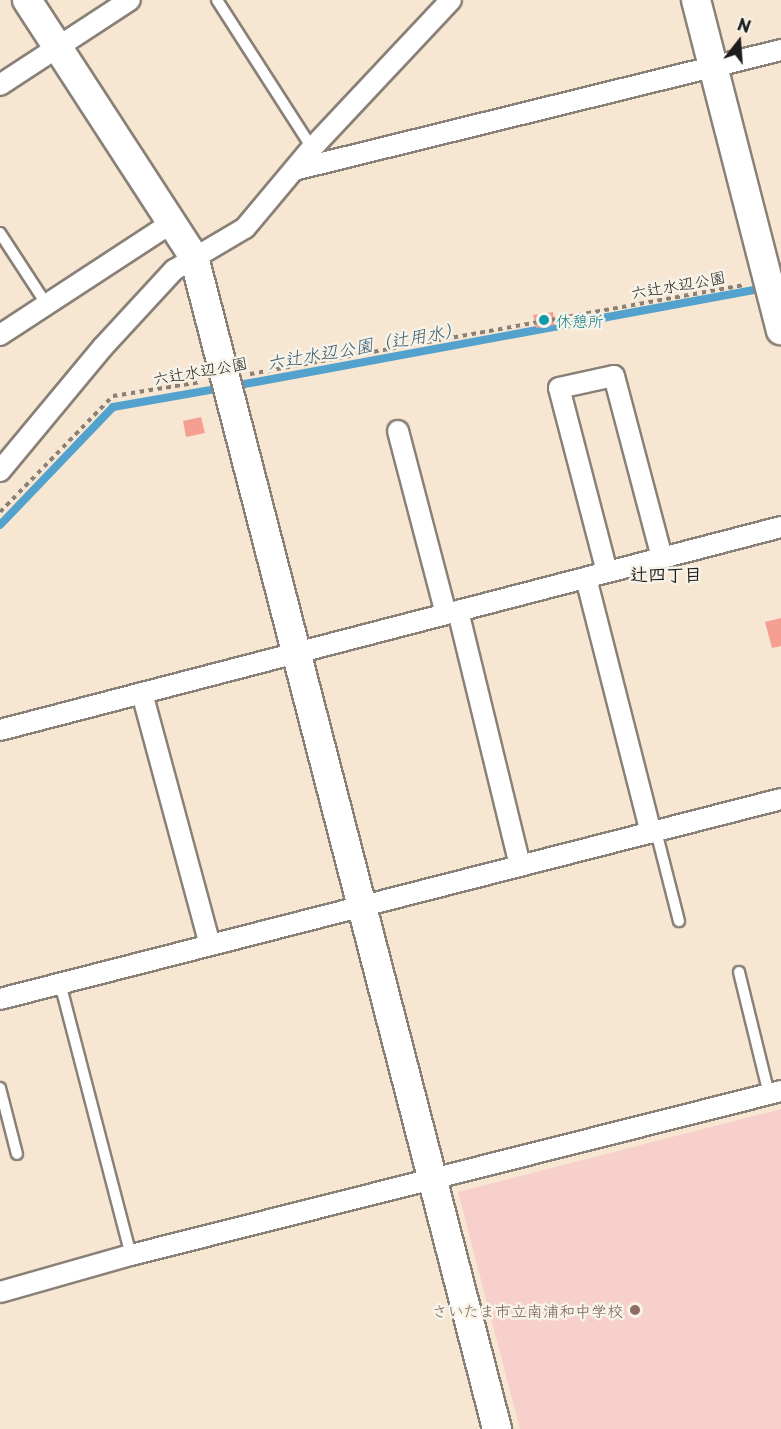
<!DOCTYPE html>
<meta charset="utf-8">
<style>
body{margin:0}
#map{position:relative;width:781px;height:1429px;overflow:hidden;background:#f6e6d2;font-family:"Playpen Sans","Klee One",sans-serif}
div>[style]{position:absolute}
.built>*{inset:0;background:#f7d0cb}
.stream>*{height:8px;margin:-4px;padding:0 4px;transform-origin:4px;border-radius:4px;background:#53a2cd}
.building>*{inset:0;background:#f59f92}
.path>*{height:4px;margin-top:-2px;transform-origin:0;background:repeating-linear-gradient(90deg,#898177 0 4.5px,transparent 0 9px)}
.roads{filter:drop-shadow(2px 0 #898177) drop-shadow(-2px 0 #898177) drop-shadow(0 2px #898177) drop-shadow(0 -2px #898177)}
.lane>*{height:10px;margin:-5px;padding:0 5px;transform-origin:5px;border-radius:5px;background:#fff}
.street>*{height:20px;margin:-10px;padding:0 10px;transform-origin:10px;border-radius:10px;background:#fff}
.secondary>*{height:28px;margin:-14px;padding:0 14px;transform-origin:14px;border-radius:14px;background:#fff}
.dots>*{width:16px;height:16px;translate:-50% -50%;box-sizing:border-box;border:3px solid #f7f3e8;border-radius:50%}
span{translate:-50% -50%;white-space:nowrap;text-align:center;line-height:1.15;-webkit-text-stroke:5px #f7f3e8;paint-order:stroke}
.street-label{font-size:16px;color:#1c1c1c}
.culture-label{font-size:16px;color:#0d838f}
.left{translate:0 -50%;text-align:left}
.education-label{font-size:16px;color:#785e54}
.right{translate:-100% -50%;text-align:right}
.water-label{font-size:18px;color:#35586c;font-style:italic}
.neighbourhood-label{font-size:18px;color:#1c1c1c;font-weight:700}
.north{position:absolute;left:709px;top:12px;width:60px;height:60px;-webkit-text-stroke:4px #f7f3e8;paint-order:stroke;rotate:17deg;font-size:16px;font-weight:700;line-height:24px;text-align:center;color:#1c1c1c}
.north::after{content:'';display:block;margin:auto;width:21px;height:27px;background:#1c1c1c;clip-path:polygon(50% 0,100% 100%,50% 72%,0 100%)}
</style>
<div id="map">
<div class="built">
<div style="clip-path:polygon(781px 1109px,781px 1429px,520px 1429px,458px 1192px)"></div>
</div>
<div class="stream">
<div style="left:234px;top:386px;width:540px;rotate:-10.46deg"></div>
<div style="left:0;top:525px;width:163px;rotate:-46.2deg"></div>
<div style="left:113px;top:407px;width:111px;rotate:-9.9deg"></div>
</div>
<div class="building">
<div style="clip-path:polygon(553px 312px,555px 325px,536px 328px,533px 315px)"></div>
<div style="clip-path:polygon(201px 417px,205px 433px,186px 437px,183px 421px)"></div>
<div style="clip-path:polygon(781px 618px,781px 646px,772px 648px,765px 622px)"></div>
</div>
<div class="path">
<div style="left:250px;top:374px;width:502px;rotate:-10.21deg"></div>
<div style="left:0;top:512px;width:162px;rotate:-45.8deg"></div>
<div style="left:113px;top:396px;width:89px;rotate:-9deg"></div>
</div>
<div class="roads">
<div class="lane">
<div style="left:217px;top:0;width:176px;rotate:57.3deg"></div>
<div style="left:0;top:233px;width:86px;rotate:56.9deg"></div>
<div style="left:656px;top:831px;width:93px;rotate:75.7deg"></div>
<div style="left:739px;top:972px;width:126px;rotate:76.2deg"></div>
<div style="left:60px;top:983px;width:281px;rotate:75.4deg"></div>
<div style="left:0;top:1088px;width:68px;rotate:75.6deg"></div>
</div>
<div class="street">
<div style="left:0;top:85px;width:155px;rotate:-33.2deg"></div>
<div style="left:294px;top:170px;width:502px;rotate:-13.84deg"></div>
<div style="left:0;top:335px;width:204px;rotate:-33.2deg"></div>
<div style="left:398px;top:431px;width:189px;rotate:75.3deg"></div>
<div style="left:0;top:471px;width:161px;rotate:-50.3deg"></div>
<div style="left:103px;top:347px;width:105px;rotate:-47.3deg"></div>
<div style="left:174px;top:270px;width:82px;rotate:-30.6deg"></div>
<div style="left:245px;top:228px;width:104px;rotate:-50.1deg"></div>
<div style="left:312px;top:148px;width:203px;rotate:-46.8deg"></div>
<div style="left:607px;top:572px;width:190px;rotate:-104.6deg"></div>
<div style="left:559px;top:388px;width:56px;rotate:-12.3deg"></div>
<div style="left:614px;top:376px;width:188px;rotate:75.2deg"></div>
<div style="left:586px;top:578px;width:263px;rotate:75.7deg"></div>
<div style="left:458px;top:611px;width:262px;rotate:76.3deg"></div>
<div style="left:142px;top:693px;width:261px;rotate:74.9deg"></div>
<div style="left:0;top:730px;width:807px;rotate:-14.57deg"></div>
<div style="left:0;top:999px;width:806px;rotate:-14.36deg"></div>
<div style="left:0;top:1292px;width:136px;rotate:-15.8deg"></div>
<div style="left:131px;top:1255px;width:670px;rotate:-14.16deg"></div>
</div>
<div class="secondary">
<div style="left:27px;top:0;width:306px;rotate:57deg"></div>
<div style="left:194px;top:257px;width:1211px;rotate:75.5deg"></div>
<div style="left:696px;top:0;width:341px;rotate:75.6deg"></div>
</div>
</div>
<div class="dots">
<div style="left:544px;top:320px;background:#0f9aa8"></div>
<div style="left:635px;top:1310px;background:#8d6e63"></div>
</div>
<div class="street-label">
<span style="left:678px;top:284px;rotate:-10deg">六辻水辺公園</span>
<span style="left:200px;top:370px;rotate:-10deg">六辻水辺公園</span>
</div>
<div class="culture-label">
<span class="left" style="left:556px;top:320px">休憩所</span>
</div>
<div class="education-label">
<span class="right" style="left:623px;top:1310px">さいたま市立南浦和中学校</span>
</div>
<div class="water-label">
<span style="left:364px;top:346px;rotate:-10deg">六辻水辺公園（辻用水）</span>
</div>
<div class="neighbourhood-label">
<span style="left:666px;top:574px">辻四丁目</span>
</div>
<div class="north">N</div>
</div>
